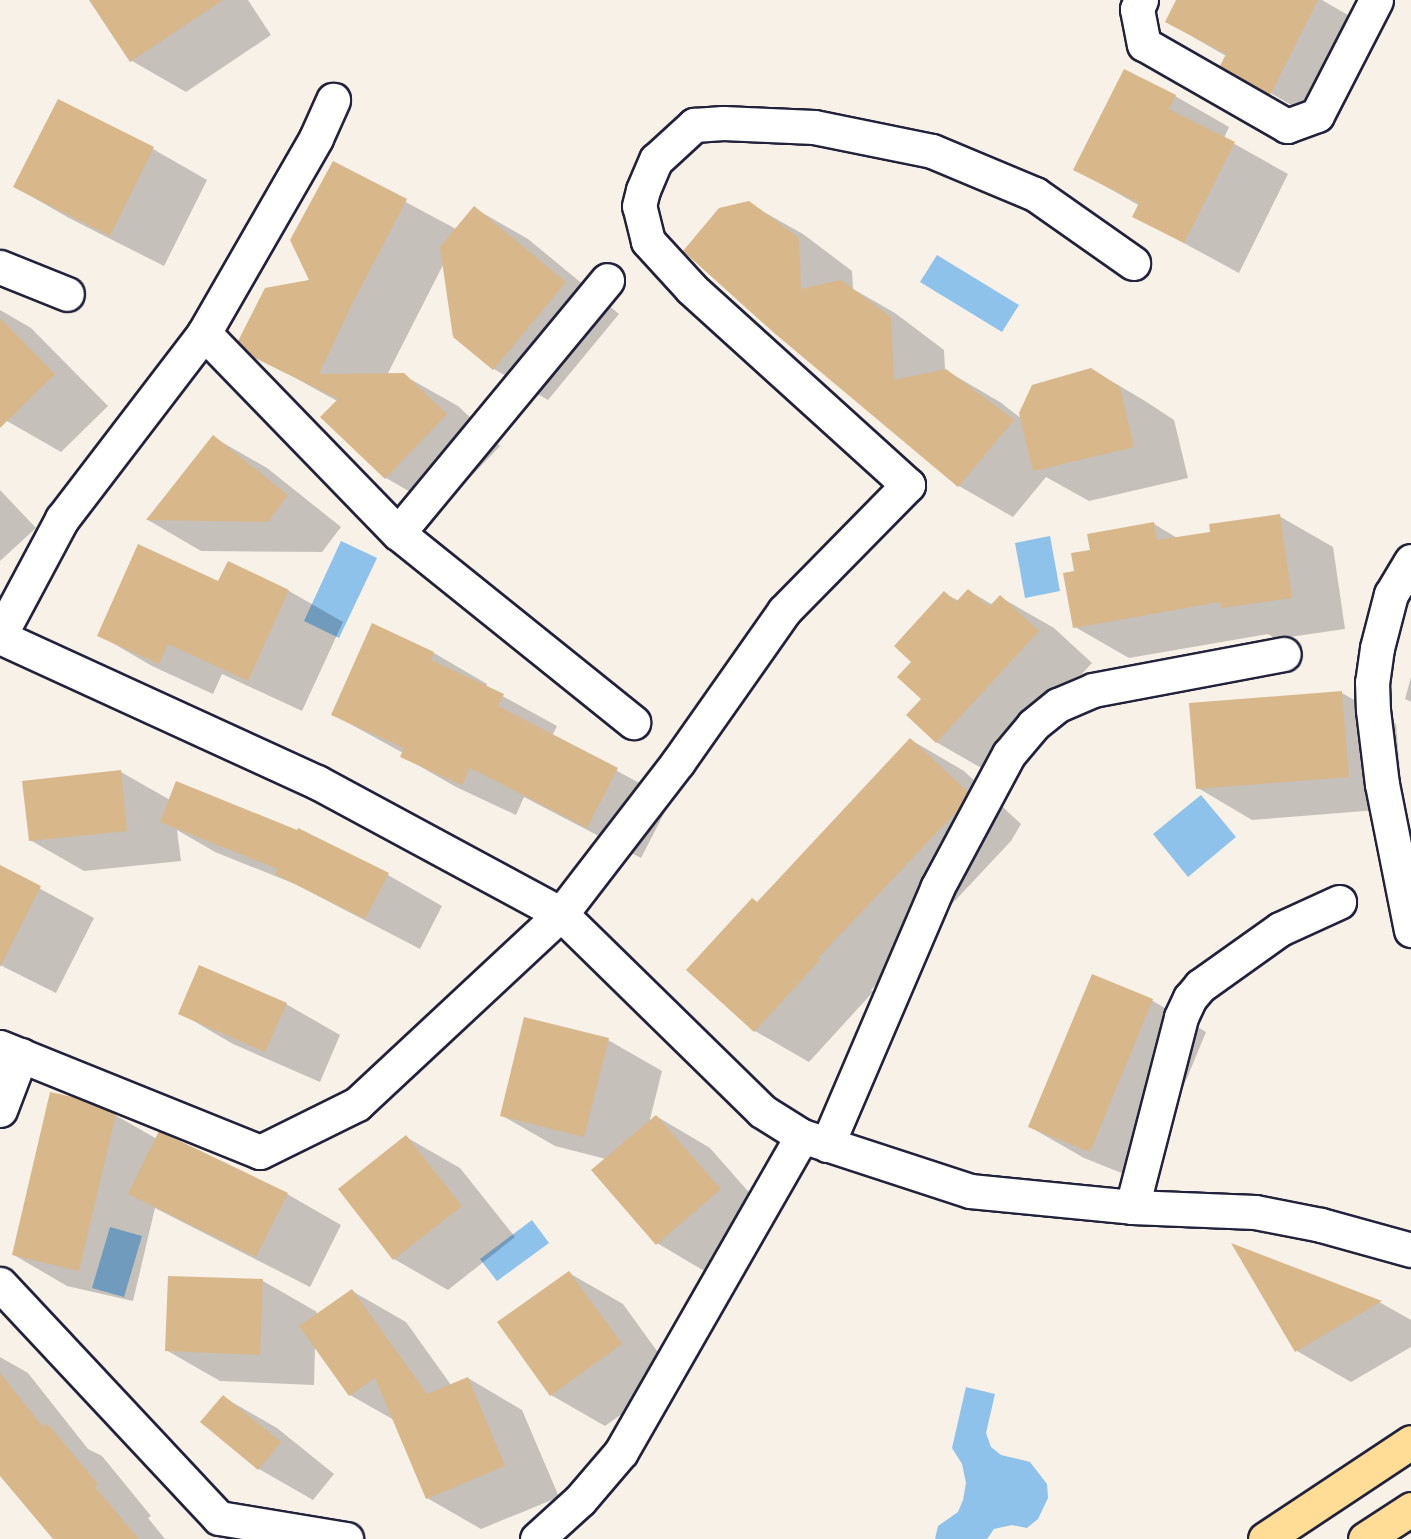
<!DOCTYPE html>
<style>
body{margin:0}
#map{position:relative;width:1411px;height:1539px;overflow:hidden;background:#f7f1e8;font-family:"Shantell Sans",sans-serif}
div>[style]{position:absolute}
.water>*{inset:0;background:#8ec2eb}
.shadow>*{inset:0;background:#0003}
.building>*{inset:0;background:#d8b78b}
.roads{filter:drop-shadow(2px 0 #22223b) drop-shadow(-2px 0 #22223b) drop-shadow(0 2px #22223b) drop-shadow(0 -2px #22223b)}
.minor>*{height:33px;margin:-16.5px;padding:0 16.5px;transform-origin:16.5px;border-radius:16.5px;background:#fff}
.trunk>*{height:33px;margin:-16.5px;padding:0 16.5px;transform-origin:16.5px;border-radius:16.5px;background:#ffdd96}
span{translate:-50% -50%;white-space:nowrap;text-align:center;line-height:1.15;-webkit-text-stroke:4.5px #fff;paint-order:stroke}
</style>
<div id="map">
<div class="water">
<div style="clip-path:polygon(937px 255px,1019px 305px,1002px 332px,920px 282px)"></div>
<div style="clip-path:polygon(1050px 536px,1060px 591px,1025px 598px,1015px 543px)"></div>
<div style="clip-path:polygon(341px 541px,377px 558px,339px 638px,304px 621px)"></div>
<div style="clip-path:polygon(1201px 795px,1236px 837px,1188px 877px,1153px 834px)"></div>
<div style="clip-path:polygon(532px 1220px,549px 1243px,497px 1281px,480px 1259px)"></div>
<div style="clip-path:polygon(110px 1227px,142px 1236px,124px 1297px,92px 1288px)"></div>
<div style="clip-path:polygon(966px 1387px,995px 1394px,986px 1433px,991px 1447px,1001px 1455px,1030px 1462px,1047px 1484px,1048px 1498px,1038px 1519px,1027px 1528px,1012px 1525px,994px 1529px,987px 1539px,935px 1539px,938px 1526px,958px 1512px,963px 1500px,966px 1483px,962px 1464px,952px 1448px)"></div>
</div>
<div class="shadow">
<div style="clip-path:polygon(91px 0,248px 0,271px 35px,186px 92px,132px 61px)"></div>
<div style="clip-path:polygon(1178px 0,1322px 0,1372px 29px,1324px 124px,1222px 65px,1226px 56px,1167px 22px)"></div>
<div style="clip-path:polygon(1175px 96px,1229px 127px,1224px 138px,1288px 174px,1239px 273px,1134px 216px,1140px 206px,1075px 169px)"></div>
<div style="clip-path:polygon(59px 101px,153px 149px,207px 180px,164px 266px,69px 218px,15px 187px)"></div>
<div style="clip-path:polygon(333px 163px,456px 229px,474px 208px,528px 239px,619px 314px,548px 400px,494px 369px,454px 336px,444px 263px,387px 375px,403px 375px,458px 406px,500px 446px,440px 509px,386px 478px,337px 401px,254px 355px,312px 281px)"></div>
<div style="clip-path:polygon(748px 203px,803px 234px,852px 271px,853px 289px,895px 313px,944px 350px,945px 370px,1000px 402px,1022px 419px,1091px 369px,1145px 401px,1174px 420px,1188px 478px,1089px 501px,1046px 477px,1013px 517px,959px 486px,774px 331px)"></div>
<div style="clip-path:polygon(0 310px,31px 328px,108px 406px,61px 452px,7px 421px,0 413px)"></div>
<div style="clip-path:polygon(213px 437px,267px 468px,341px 527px,322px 552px,201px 551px,148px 520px)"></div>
<div style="clip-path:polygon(0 490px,36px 528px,0 561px)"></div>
<div style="clip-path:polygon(1279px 516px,1333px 547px,1345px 629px,1276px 639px,1268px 634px,1129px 658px,1075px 627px,1076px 572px,1091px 551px,1154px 524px,1179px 539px,1212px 534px)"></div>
<div style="clip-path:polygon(228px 563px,289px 591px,343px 622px,302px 711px,222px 674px,213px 694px,152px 666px,99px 635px,219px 583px)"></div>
<div style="clip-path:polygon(969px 591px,993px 605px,1000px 597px,1054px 628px,1092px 663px,990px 773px,936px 742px,914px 662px,944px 593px,959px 601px)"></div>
<div style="clip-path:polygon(373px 625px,434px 653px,487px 684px,486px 687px,557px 726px,552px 736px,671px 800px,641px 858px,524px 797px,516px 815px,456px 787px,402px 756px,403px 753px,332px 714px)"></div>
<div style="clip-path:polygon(1411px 677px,1411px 702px,1405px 699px)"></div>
<div style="clip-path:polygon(1342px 693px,1396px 724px,1403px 808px,1252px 820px,1198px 788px)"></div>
<div style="clip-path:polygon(911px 740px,964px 771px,1021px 824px,1011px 841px,871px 990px,873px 992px,809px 1062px,755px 1031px,759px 903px)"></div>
<div style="clip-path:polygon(121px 772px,170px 800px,388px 875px,442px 906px,420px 949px,295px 884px,215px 852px,177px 830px,181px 861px,84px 871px,30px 840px)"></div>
<div style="clip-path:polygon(0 867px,94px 918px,56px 993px,0 965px)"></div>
<div style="clip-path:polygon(1093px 976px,1153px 1001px,1206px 1032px,1144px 1182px,1084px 1158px,1030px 1127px)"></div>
<div style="clip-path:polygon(286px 1004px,340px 1035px,320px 1082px,233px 1044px,180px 1013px)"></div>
<div style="clip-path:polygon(608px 1040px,662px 1071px,649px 1123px,656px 1116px,710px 1148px,774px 1221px,711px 1275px,657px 1243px,606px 1159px,555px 1146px,501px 1115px)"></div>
<div style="clip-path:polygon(115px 1115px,157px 1139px,287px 1194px,341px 1225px,310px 1287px,155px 1208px,133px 1301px,67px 1286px,14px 1255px)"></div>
<div style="clip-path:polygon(406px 1137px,460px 1168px,515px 1237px,448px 1290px,394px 1259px)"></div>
<div style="clip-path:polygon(1234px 1246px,1381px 1303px,1411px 1320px,1411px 1347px,1351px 1382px,1297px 1351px)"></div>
<div style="clip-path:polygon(569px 1273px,623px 1304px,675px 1376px,605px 1426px,551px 1395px)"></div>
<div style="clip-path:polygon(263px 1281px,317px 1312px,316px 1316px,352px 1291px,406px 1322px,451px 1385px,468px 1378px,522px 1410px,559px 1497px,481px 1529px,427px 1498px,394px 1420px,350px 1395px,315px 1346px,314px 1385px,220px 1381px,166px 1350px)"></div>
<div style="clip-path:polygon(0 1357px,28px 1373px,88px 1449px,102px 1456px,151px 1516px,148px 1518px,165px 1539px,56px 1539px,0 1474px)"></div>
<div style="clip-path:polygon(223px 1397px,277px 1428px,334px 1474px,313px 1500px,259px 1469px)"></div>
</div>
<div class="building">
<div style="clip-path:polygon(89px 0,223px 0,130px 62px)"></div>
<div style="clip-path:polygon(1176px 0,1318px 0,1270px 95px,1220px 66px,1226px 54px,1165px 22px)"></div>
<div style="clip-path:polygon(1124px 69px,1176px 95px,1169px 109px,1235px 142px,1184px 243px,1132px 217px,1139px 203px,1073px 170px)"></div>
<div style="clip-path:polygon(58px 99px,154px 147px,110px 236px,13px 187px)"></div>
<div style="clip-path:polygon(333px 161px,407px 199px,351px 306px,319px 374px,404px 373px,447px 414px,385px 479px,320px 417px,338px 399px,253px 357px,238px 341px,265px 288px,309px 280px,290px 240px)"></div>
<div style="clip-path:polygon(749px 201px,799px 238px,801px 289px,841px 280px,891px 317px,894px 380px,946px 369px,1014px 420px,958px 487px,773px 332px,683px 251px,719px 208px)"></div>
<div style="clip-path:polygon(474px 206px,566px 282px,493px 370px,453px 337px,440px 247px)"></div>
<div style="clip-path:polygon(0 318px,55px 374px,0 428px)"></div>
<div style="clip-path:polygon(1091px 368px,1120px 387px,1134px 447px,1033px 471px,1019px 413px,1032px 385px)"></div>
<div style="clip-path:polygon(213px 435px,288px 495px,268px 522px,146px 520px)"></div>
<div style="clip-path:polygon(1280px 514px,1292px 598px,1221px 608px,1220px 602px,1073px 628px,1063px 573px,1074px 571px,1071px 553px,1090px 550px,1087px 534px,1154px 522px,1157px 540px,1210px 532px,1209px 524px)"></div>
<div style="clip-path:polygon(138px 544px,218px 581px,228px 561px,289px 590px,248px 681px,168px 644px,159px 664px,97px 636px)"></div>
<div style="clip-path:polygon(968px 589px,989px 607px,1000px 595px,1039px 631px,936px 743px,906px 715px,921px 699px,897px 677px,911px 662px,894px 646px,944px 591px,956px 602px)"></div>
<div style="clip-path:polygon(372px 623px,434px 652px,431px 660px,504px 694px,498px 706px,618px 768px,587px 828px,470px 768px,462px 785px,400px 757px,404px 748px,331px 715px)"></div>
<div style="clip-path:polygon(1342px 691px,1349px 777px,1196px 789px,1189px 703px)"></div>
<div style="clip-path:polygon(910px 738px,968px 792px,957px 811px,818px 958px,820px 960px,754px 1032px,686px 970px,752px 898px,757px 902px)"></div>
<div style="clip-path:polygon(121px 770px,127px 831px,29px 841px,22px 781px)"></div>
<div style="clip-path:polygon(176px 781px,297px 830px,298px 828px,389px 873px,365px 919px,275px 874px,278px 869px,160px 822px)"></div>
<div style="clip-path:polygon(0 865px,41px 886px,0 967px)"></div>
<div style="clip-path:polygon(199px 965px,287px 1003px,265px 1052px,178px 1014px)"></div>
<div style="clip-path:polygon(1092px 974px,1153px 999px,1090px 1152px,1028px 1127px)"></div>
<div style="clip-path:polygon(524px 1017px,609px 1038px,584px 1137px,500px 1116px)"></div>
<div style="clip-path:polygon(50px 1092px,77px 1098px,116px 1114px,79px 1271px,12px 1255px)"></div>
<div style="clip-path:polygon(656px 1115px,721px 1189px,656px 1245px,591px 1170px)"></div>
<div style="clip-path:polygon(159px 1131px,288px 1193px,256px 1257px,128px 1194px)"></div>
<div style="clip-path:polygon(406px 1135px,462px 1206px,393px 1260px,338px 1189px)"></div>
<div style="clip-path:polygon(1231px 1243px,1382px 1301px,1295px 1352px)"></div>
<div style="clip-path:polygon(569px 1271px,622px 1344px,550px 1396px,497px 1322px)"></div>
<div style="clip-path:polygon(168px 1276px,263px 1279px,260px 1355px,165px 1351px)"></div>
<div style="clip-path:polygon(352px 1289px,427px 1394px,468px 1377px,505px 1466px,426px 1499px,375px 1378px,349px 1396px,299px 1326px)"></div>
<div style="clip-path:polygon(0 1373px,43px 1427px,47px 1423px,98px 1484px,95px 1487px,139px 1539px,53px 1539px,0 1476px)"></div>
<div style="clip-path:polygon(223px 1395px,281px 1442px,258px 1470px,200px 1422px)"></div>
</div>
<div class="roads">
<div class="minor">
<div style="left:1141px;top:0;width:10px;rotate:114deg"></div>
<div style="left:1137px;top:9px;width:36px;rotate:79deg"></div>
<div style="left:1144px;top:44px;width:165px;rotate:29.8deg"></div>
<div style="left:1287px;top:126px;width:32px;rotate:-20deg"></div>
<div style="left:1317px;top:115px;width:129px;rotate:-62.8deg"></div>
<div style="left:0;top:267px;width:72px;rotate:21.9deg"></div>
<div style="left:204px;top:333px;width:279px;rotate:45.9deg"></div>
<div style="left:398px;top:533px;width:302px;rotate:38.8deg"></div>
<div style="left:398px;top:533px;width:328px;rotate:-50.4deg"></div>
<div style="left:1411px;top:561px;width:39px;rotate:121deg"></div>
<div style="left:1391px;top:594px;width:56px;rotate:104.5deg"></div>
<div style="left:1377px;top:648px;width:34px;rotate:98deg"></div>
<div style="left:1372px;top:682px;width:28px;rotate:88deg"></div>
<div style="left:1373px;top:710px;width:75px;rotate:83.1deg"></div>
<div style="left:1382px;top:784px;width:149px;rotate:78.8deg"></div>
<div style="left:0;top:635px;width:132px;rotate:-61.9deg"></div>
<div style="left:62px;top:519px;width:234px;rotate:-52.6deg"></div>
<div style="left:204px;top:333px;width:225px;rotate:-60.1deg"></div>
<div style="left:316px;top:138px;width:42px;rotate:-65.9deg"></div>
<div style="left:0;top:637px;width:349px;rotate:24.6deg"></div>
<div style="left:317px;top:782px;width:277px;rotate:28.4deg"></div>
<div style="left:561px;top:914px;width:281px;rotate:44.4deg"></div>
<div style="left:762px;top:1111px;width:47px;rotate:32deg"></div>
<div style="left:802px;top:1136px;width:177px;rotate:18.1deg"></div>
<div style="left:970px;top:1191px;width:163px;rotate:5.6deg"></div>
<div style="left:1132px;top:1207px;width:123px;rotate:2.3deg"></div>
<div style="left:1255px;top:1212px;width:67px;rotate:11.1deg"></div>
<div style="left:1321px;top:1225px;width:93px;rotate:15.5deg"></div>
<div style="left:0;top:1047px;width:280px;rotate:22deg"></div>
<div style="left:260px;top:1152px;width:108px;rotate:-26.3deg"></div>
<div style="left:357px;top:1104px;width:279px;rotate:-43deg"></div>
<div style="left:561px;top:914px;width:192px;rotate:-52.4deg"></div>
<div style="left:678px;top:762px;width:184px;rotate:-54.9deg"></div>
<div style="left:784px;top:611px;width:177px;rotate:-45.5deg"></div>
<div style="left:908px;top:485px;width:293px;rotate:-137.8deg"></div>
<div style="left:691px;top:288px;width:64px;rotate:-132.5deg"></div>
<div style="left:648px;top:241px;width:36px;rotate:-104deg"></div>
<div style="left:639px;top:206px;width:16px;rotate:-76deg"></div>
<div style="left:643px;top:190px;width:33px;rotate:-67deg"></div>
<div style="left:656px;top:160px;width:52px;rotate:-42.6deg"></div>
<div style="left:694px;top:125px;width:29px;rotate:-4deg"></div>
<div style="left:723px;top:123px;width:91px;rotate:2.5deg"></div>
<div style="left:814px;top:127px;width:120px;rotate:11.5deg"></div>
<div style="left:932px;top:151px;width:112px;rotate:22.7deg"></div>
<div style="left:1035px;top:194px;width:120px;rotate:35.1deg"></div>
<div style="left:0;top:1110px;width:59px;rotate:-69.1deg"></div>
<div style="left:827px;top:1145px;width:280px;rotate:-66.8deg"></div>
<div style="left:937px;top:888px;width:152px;rotate:-61.8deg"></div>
<div style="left:1009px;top:754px;width:38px;rotate:-50deg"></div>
<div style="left:1033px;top:725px;width:32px;rotate:-39deg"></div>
<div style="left:1058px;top:705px;width:38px;rotate:-23deg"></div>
<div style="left:1093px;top:690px;width:194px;rotate:-10.7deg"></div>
<div style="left:1132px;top:1207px;width:196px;rotate:-75.5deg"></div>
<div style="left:1181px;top:1017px;width:21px;rotate:-65deg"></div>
<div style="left:1190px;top:998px;width:16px;rotate:-50deg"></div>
<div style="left:1200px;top:986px;width:98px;rotate:-35.5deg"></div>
<div style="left:1280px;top:929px;width:65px;rotate:-24.6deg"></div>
<div style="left:0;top:1284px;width:320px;rotate:46.9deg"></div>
<div style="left:219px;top:1518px;width:129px;rotate:9.4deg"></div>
<div style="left:537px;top:1539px;width:58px;rotate:-42.2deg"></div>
<div style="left:580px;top:1500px;width:63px;rotate:-49.5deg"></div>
<div style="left:621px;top:1452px;width:364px;rotate:-60.2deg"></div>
</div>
<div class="trunk">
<div style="left:1265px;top:1539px;width:175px;rotate:-33.6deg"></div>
<div style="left:1365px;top:1539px;width:55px;rotate:-33.1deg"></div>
</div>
</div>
</div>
